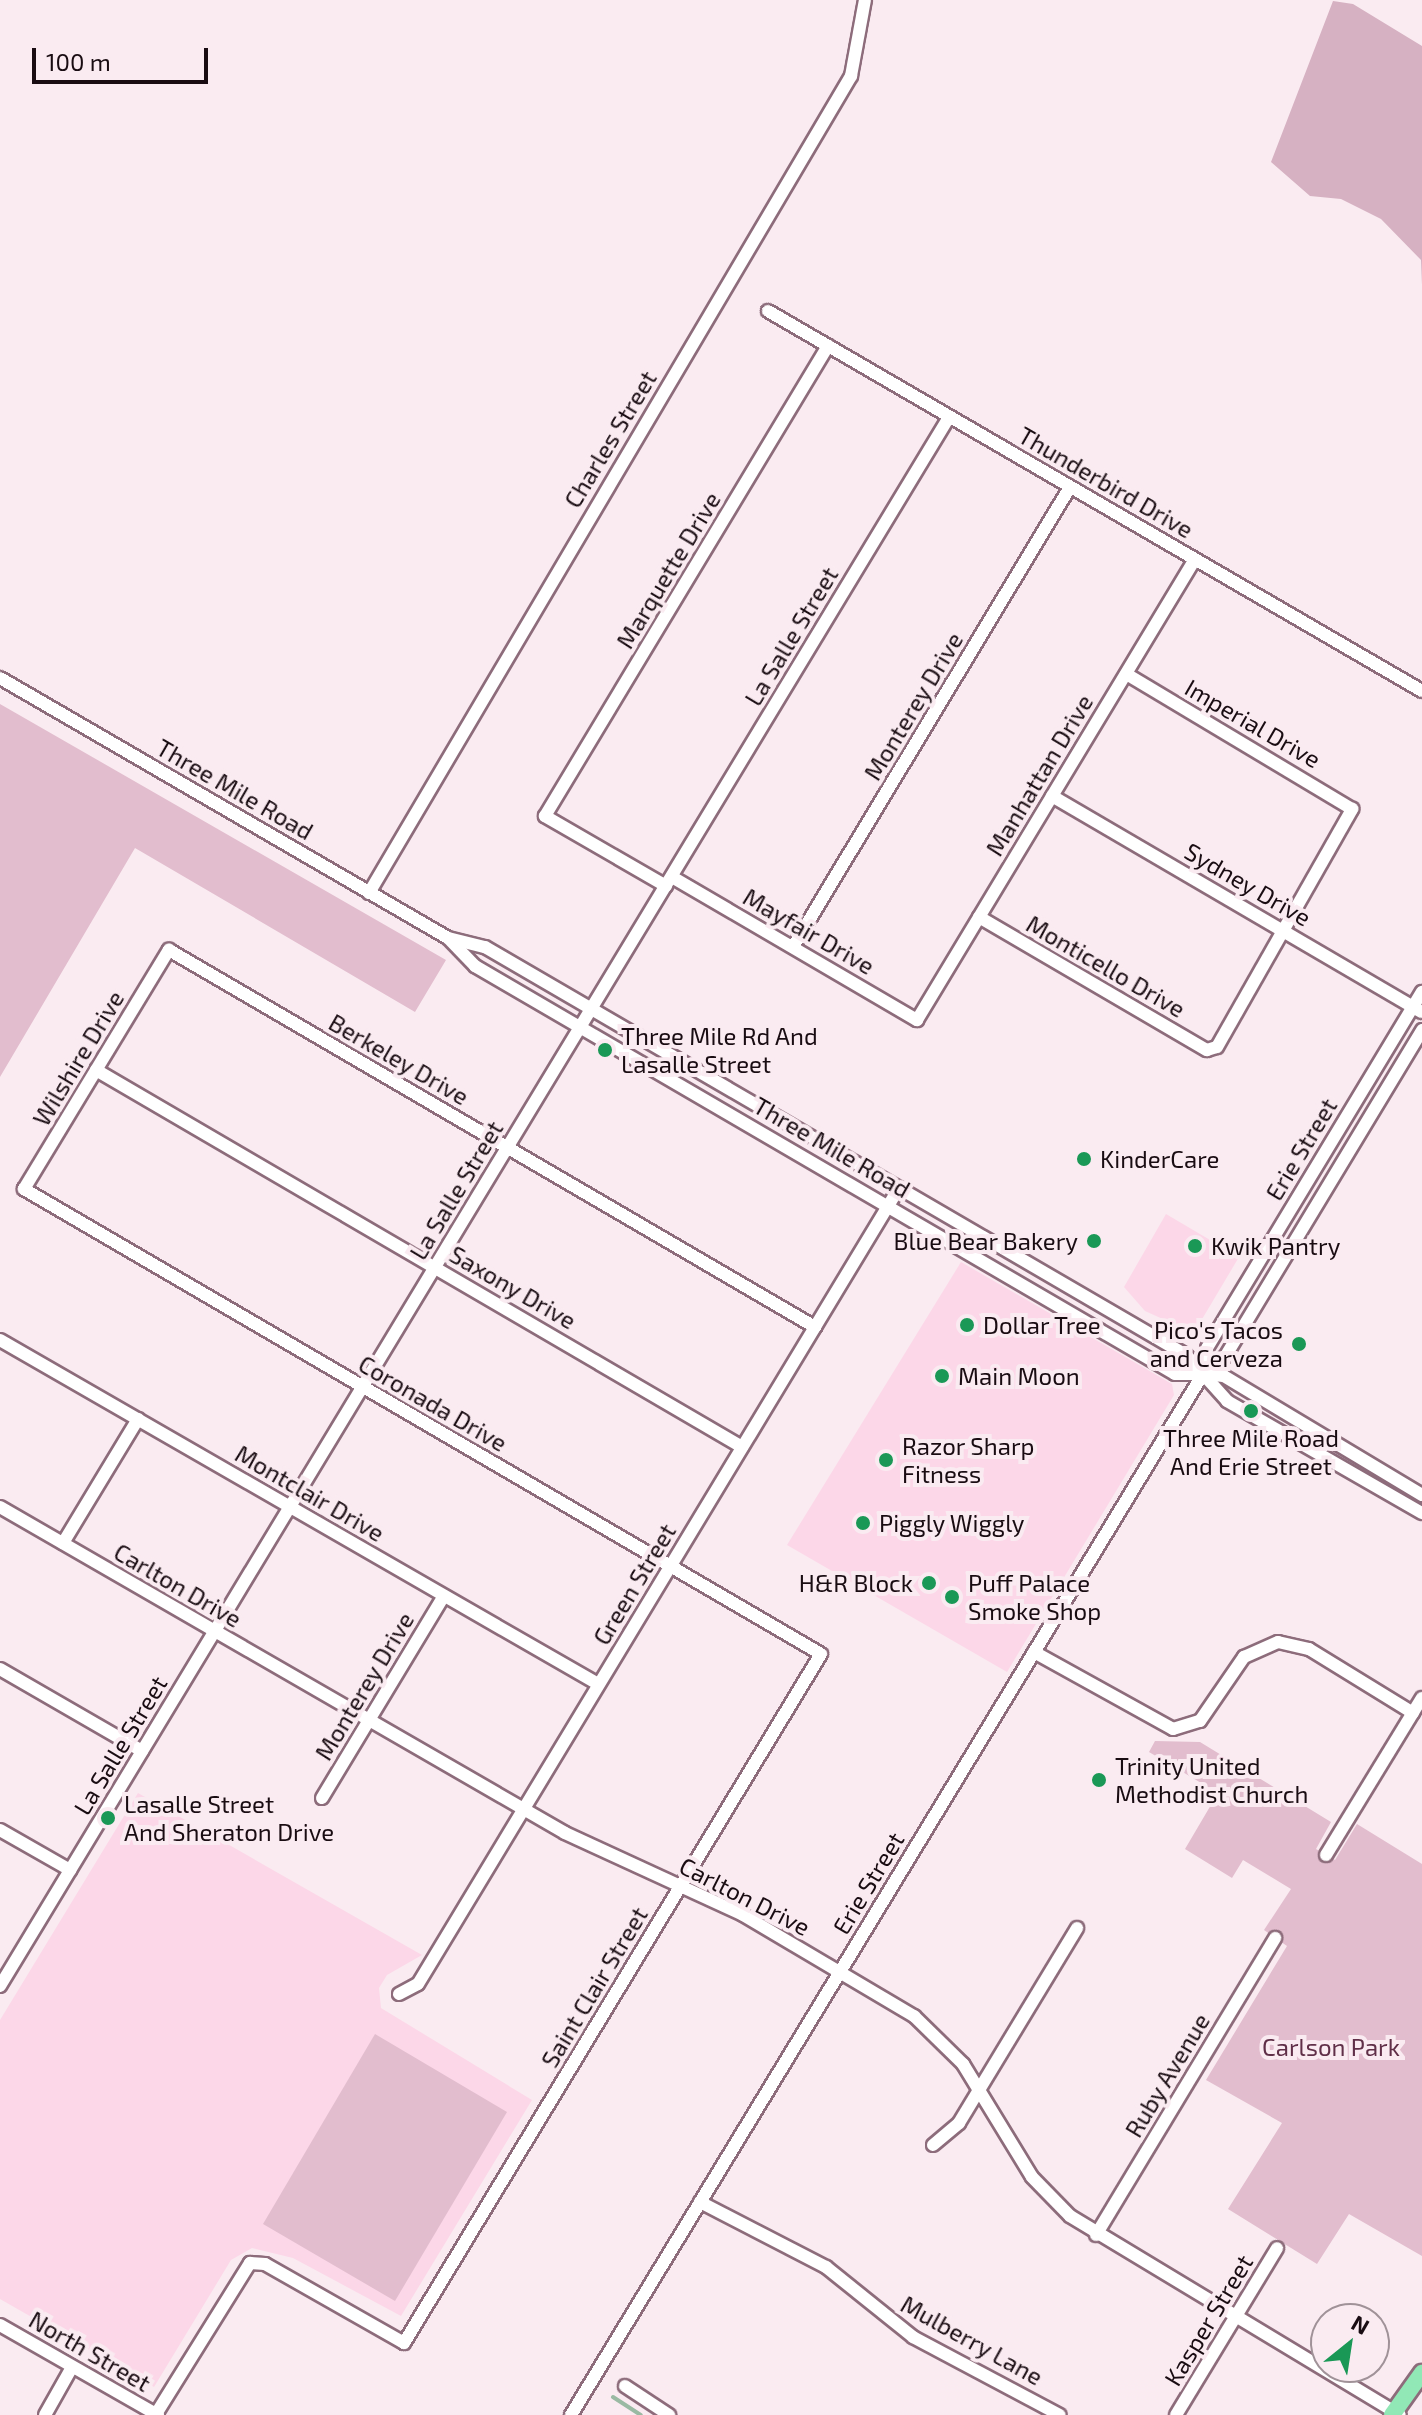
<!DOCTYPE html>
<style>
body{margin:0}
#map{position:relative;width:1422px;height:2415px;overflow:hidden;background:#faebf1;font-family:"Exo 2",sans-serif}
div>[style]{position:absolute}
.built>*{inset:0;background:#fcd7e8}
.green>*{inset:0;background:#e2bdce}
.forest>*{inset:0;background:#d6b1c2}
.stream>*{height:4px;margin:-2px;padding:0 2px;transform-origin:2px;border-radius:2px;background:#9abaa3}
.roads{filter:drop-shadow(2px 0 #8d6c7b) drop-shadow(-2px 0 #8d6c7b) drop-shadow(0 2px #8d6c7b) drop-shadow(0 -2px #8d6c7b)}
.minor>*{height:12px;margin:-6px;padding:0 6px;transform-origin:6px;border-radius:6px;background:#fff}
.major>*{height:16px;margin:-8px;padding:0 8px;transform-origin:8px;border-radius:8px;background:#91e8b6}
.dots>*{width:22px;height:22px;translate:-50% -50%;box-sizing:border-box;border:4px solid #faebf1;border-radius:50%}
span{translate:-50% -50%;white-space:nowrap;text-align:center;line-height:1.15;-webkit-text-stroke:8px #faebf1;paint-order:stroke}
.street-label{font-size:24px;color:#190c12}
.poi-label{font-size:24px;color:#190c12}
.left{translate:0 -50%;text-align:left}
.right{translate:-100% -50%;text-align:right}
.park-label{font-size:24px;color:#602f48}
.north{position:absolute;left:1310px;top:2303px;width:80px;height:80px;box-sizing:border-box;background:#faebf1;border:2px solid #a09298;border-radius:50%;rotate:30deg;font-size:22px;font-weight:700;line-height:32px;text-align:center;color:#190c12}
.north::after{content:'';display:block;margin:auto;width:28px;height:36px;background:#1a9856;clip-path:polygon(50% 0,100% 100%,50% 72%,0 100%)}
.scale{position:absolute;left:32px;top:48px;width:176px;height:36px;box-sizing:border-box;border:4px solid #190c12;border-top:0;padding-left:10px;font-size:24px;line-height:28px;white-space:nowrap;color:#190c12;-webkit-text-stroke:6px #faebf1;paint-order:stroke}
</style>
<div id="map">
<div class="built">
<div style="clip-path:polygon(1166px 1214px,1239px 1257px,1198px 1326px,1185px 1329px,1145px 1311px,1124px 1287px)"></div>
<div style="clip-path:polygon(961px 1262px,1172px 1384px,1174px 1395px,1007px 1672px,787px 1545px)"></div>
<div style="clip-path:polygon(138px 1793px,422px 1955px,387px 1975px,379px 1988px,381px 2008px,532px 2100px,401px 2316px,293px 2258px,252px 2248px,231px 2260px,154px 2387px,0 2299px,0 2020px)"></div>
</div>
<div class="green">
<div style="clip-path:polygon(0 704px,446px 960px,415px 1012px,135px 848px,0 1077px)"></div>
<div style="clip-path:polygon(1155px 1741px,1200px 1742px,1331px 1822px,1316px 1849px,1335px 1860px,1357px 1824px,1422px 1864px,1422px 2256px,1349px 2214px,1317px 2264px,1228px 2209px,1282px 2123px,1206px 2080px,1287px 1946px,1264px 1930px,1291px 1889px,1243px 1860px,1232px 1878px,1185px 1849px,1218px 1793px,1149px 1752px)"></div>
<div style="clip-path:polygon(375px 2034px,507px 2112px,395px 2301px,263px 2224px)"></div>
</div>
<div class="forest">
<div style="clip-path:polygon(1333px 1px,1353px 4px,1422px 46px,1422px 285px,1421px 260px,1381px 219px,1341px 199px,1310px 196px,1271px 162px)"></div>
</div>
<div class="stream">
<div style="left:613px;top:2397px;width:33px;rotate:33deg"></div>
</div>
<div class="roads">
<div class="minor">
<div style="left:768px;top:311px;width:756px;rotate:30.16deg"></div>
<div style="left:0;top:678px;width:518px;rotate:30.13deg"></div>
<div style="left:448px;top:938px;width:38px;rotate:14deg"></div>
<div style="left:485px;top:947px;width:811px;rotate:30.2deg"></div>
<div style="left:1186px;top:1355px;width:25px;rotate:48deg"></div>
<div style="left:1052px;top:796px;width:428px;rotate:30.3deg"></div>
<div style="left:672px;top:877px;width:284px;rotate:30.3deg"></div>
<div style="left:917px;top:1020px;width:538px;rotate:-58.91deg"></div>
<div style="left:666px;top:886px;width:140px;rotate:-150deg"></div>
<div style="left:545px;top:816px;width:549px;rotate:-58.95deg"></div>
<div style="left:369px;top:893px;width:949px;rotate:-59.46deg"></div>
<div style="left:851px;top:76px;width:77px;rotate:-79.6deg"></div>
<div style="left:979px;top:917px;width:264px;rotate:30.3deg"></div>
<div style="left:1207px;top:1050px;width:10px;rotate:-17deg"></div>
<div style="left:1217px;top:1047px;width:274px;rotate:-60.4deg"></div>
<div style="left:1352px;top:809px;width:263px;rotate:-149.1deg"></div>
<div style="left:448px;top:938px;width:39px;rotate:46deg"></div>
<div style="left:475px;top:966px;width:810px;rotate:30.24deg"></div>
<div style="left:1175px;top:1374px;width:28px"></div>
<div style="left:793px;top:947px;width:537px;rotate:-58.94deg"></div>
<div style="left:96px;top:1070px;width:748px;rotate:30.27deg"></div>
<div style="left:0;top:1340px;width:690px;rotate:29.91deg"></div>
<div style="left:1203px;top:1374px;width:28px;rotate:-38deg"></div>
<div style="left:1225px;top:1357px;width:382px;rotate:-58.9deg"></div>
<div style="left:1422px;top:1495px;width:231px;rotate:-149deg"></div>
<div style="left:1224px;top:1376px;width:21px;rotate:-175deg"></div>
<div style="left:1203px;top:1374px;width:36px;rotate:48deg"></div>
<div style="left:1227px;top:1401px;width:225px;rotate:29.9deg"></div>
<div style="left:0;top:1507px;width:652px;rotate:29.98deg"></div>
<div style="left:565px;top:1833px;width:196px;rotate:24.7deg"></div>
<div style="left:743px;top:1915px;width:199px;rotate:30.6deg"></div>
<div style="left:914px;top:2016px;width:69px;rotate:44.4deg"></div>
<div style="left:963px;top:2064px;width:132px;rotate:58.6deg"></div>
<div style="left:1032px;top:2177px;width:54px;rotate:45.7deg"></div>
<div style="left:1070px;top:2216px;width:385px;rotate:31.1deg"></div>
<div style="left:63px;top:1543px;width:145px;rotate:-58.8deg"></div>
<div style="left:1034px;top:1652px;width:159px;rotate:29deg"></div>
<div style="left:1173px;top:1729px;width:28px;rotate:-17deg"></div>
<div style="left:1200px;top:1721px;width:78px;rotate:-55.5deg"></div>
<div style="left:1244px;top:1657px;width:37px;rotate:-24deg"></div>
<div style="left:1278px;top:1642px;width:32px;rotate:13deg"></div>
<div style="left:1309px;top:1649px;width:122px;rotate:31.6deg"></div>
<div style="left:0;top:1669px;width:164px;rotate:30deg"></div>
<div style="left:322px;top:1798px;width:236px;rotate:-58.9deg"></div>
<div style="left:0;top:1830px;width:81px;rotate:29.7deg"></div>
<div style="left:1326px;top:1855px;width:184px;rotate:-58.6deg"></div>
<div style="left:0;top:1986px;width:1834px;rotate:-58.83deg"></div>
<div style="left:399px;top:1994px;width:21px;rotate:-28deg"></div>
<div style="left:418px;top:1984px;width:930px;rotate:-58.86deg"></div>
<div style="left:933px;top:2145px;width:34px;rotate:-40deg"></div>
<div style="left:959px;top:2123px;width:228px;rotate:-58.8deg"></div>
<div style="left:700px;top:2202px;width:142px;rotate:27.3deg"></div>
<div style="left:826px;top:2267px;width:112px;rotate:38.8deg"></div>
<div style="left:913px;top:2337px;width:166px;rotate:28deg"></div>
<div style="left:1096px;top:2235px;width:347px;rotate:-58.9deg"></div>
<div style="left:0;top:2325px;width:182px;rotate:29.7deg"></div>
<div style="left:625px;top:2386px;width:53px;rotate:33.4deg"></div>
<div style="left:156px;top:2414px;width:178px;rotate:-58.1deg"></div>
<div style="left:250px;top:2263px;width:15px;rotate:4deg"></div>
<div style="left:265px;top:2264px;width:160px;rotate:29.6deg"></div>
<div style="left:404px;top:2343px;width:805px;rotate:-58.82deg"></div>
<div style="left:821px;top:1654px;width:923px;rotate:-149.74deg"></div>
<div style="left:24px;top:1189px;width:280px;rotate:-58.8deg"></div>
<div style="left:169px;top:950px;width:748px;rotate:30.27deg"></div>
<div style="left:45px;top:2415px;width:55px;rotate:-60.6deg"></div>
<div style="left:571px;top:2415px;width:1218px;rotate:-58.74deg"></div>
<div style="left:1203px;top:1374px;width:26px;rotate:-81deg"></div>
<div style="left:1207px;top:1348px;width:416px;rotate:-58.9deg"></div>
<div style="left:1176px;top:2415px;width:195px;rotate:-58.8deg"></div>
</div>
<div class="major">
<div style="left:1392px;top:2415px;width:52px;rotate:-54.5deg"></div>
</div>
</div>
<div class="dots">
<div style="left:605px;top:1050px;background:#1a9856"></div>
<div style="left:1084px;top:1159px;background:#1a9856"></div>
<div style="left:1094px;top:1241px;background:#1a9856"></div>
<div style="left:1195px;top:1246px;background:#1a9856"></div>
<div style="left:967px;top:1325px;background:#1a9856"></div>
<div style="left:1299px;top:1344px;background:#1a9856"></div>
<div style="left:942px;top:1376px;background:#1a9856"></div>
<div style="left:1251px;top:1411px;background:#1a9856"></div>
<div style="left:886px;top:1460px;background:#1a9856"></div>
<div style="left:863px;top:1523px;background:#1a9856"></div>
<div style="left:929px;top:1583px;background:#1a9856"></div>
<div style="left:952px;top:1597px;background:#1a9856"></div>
<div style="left:1099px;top:1780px;background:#1a9856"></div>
<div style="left:108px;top:1818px;background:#1a9856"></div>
</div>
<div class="street-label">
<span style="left:610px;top:439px;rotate:-59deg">Charles Street</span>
<span style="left:1106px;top:482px;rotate:30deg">Thunderbird Drive</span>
<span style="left:668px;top:570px;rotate:-59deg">Marquette Drive</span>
<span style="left:791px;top:636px;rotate:-59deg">La Salle Street</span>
<span style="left:913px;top:706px;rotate:-59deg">Monterey Drive</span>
<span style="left:1253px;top:723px;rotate:30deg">Imperial Drive</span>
<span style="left:1039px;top:775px;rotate:-59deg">Manhattan Drive</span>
<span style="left:235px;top:789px;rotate:30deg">Three Mile Road</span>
<span style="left:1248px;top:884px;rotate:30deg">Sydney Drive</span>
<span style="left:809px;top:931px;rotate:30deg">Mayfair Drive</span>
<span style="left:1106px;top:966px;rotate:30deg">Monticello Drive</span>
<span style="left:78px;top:1058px;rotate:-59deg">Wilshire Drive</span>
<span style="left:399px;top:1059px;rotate:30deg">Berkeley Drive</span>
<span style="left:832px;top:1147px;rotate:30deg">Three Mile Road</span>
<span style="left:1301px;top:1149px;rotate:-59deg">Erie Street</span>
<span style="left:456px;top:1190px;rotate:-59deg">La Salle Street</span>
<span style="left:513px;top:1287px;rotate:30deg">Saxony Drive</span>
<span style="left:433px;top:1403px;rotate:30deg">Coronada Drive</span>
<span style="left:310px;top:1493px;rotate:30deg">Montclair Drive</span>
<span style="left:634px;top:1584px;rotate:-59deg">Green Street</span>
<span style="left:178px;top:1585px;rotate:30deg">Carlton Drive</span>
<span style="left:364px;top:1686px;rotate:-59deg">Monterey Drive</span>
<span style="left:120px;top:1745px;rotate:-59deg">La Salle Street</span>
<span style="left:868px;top:1883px;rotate:-59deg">Erie Street</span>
<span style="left:745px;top:1896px;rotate:27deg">Carlton Drive</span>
<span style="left:594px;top:1987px;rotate:-59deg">Saint Clair Street</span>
<span style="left:1167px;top:2075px;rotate:-59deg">Ruby Avenue</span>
<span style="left:1208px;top:2320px;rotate:-59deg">Kasper Street</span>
<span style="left:972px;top:2340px;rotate:29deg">Mulberry Lane</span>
<span style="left:90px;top:2351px;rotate:30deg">North Street</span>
</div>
<div class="poi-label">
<span class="left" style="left:621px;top:1050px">Three Mile Rd And<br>Lasalle Street</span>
<span class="left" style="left:1100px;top:1159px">KinderCare</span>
<span class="right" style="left:1078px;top:1241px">Blue Bear Bakery</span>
<span class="left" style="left:1211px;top:1246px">Kwik Pantry</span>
<span class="left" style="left:983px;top:1325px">Dollar Tree</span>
<span class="right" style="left:1283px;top:1344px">Pico's Tacos<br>and Cerveza</span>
<span class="left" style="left:958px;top:1376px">Main Moon</span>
<span style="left:1251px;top:1452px">Three Mile Road<br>And Erie Street</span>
<span class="left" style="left:902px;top:1460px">Razor Sharp<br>Fitness</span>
<span class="left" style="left:879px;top:1523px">Piggly Wiggly</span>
<span class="right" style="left:913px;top:1583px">H&amp;R Block</span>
<span class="left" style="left:968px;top:1597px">Puff Palace<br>Smoke Shop</span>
<span class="left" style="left:1115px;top:1780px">Trinity United<br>Methodist Church</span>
<span class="left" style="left:124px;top:1818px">Lasalle Street<br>And Sheraton Drive</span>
</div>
<div class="park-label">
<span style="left:1331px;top:2047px">Carlson Park</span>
</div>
<div class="north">N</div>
<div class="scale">100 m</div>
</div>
